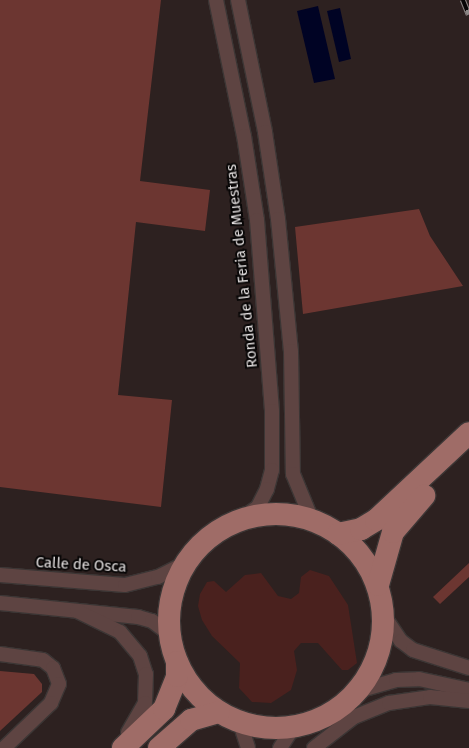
<!DOCTYPE html>
<style>
body{margin:0}
#map{position:relative;width:469px;height:748px;overflow:hidden;background:#201a19;font-family:"Fira Sans",sans-serif}
div>[style]{position:absolute}
.built>*{inset:0;background:#2d2120}
.green>*{inset:0;background:#4a211e}
.water>*{inset:0;background:#000324}
.building>*{inset:0;background:#6c3631}
.roads{filter:drop-shadow(1px 0 #3c3635) drop-shadow(-1px 0 #3c3635) drop-shadow(0 1px #3c3635) drop-shadow(0 -1px #3c3635)}
.minor>*{height:14px;margin:-7px;padding:0 7px;transform-origin:7px;border-radius:7px;background:#5e4442}
.primary>*{height:22px;margin:-11px;padding:0 11px;transform-origin:11px;border-radius:11px;background:#9f6c67}
.primary>.ring{margin:-11px;padding:0;box-sizing:content-box;background:none;border:22px solid #9f6c67;border-radius:50%}
.rail>*{height:5.5px;margin-top:-2.75px;transform-origin:0;background:repeating-linear-gradient(90deg,#080606 0 11px,#8d8887 0 22px);box-sizing:border-box;border-block:1px solid #8d8887}
span{translate:-50% -50%;white-space:nowrap;text-align:center;line-height:1.15;-webkit-text-stroke:4px #080606;paint-order:stroke}
.street-label{font-size:15px;color:#e5e1e1}
</style>
<div id="map">
<div class="built">
<div style="clip-path:polygon(0 0,469px 0,469px 748px,0 748px)"></div>
</div>
<div class="green">
<div style="clip-path:polygon(310px 570px,329px 576px,348px 605px,357px 663px,348px 670px,342px 670px,318px 643px,301px 643px,294px 651px,297px 670px,291px 690px,271px 703px,252px 702px,239px 688px,240px 663px,212px 636px,202px 620px,198px 606px,200px 594px,207px 582px,214px 581px,226px 592px,245px 575px,261px 573px,278px 596px,291px 599px,299px 593px,301px 577px)"></div>
</div>
<div class="water">
<div style="clip-path:polygon(318px 6px,335px 79px,314px 83px,297px 11px)"></div>
<div style="clip-path:polygon(340px 8px,351px 59px,339px 62px,327px 11px)"></div>
</div>
<div class="building">
<div style="clip-path:polygon(0 0,161px 0,140px 181px,210px 190px,205px 231px,136px 222px,118px 395px,172px 400px,161px 507px,0 487px)"></div>
<div style="clip-path:polygon(419px 209px,430px 236px,463px 286px,303px 314px,295px 227px)"></div>
<div style="clip-path:polygon(469px 563px,469px 577px,440px 604px,433px 597px)"></div>
<div style="clip-path:polygon(0 671px,34px 674px,42px 684px,42px 692px,0 731px)"></div>
</div>
<div class="roads">
<div class="minor">
<div style="left:216px;top:0;width:139px;rotate:78.4deg"></div>
<div style="left:244px;top:136px;width:85px;rotate:81.2deg"></div>
<div style="left:257px;top:220px;width:192px;rotate:85.5deg"></div>
<div style="left:272px;top:411px;width:59px;rotate:90deg"></div>
<div style="left:272px;top:470px;width:20px;rotate:105deg"></div>
<div style="left:267px;top:489px;width:20px;rotate:117deg"></div>
<div style="left:258px;top:507px;width:21px;rotate:145deg"></div>
<div style="left:238px;top:0;width:135px;rotate:78.4deg"></div>
<div style="left:265px;top:132px;width:88px;rotate:81.5deg"></div>
<div style="left:278px;top:219px;width:133px;rotate:84.4deg"></div>
<div style="left:291px;top:351px;width:123px;rotate:89.1deg"></div>
<div style="left:293px;top:474px;width:50px;rotate:67.6deg"></div>
<div style="left:0;top:575px;width:125px;rotate:4.6deg"></div>
<div style="left:125px;top:585px;width:34px;rotate:-14deg"></div>
<div style="left:158px;top:577px;width:30px;rotate:-27deg"></div>
<div style="left:0;top:603px;width:139px;rotate:5.8deg"></div>
<div style="left:138px;top:617px;width:15px;rotate:16deg"></div>
<div style="left:152px;top:621px;width:21px;rotate:37deg"></div>
<div style="left:77px;top:611px;width:48px;rotate:26deg"></div>
<div style="left:120px;top:632px;width:31px;rotate:50deg"></div>
<div style="left:140px;top:656px;width:19px;rotate:72deg"></div>
<div style="left:146px;top:674px;width:29px;rotate:92deg"></div>
<div style="left:145px;top:703px;width:34px;rotate:120deg"></div>
<div style="left:384px;top:616px;width:30px;rotate:56deg"></div>
<div style="left:401px;top:641px;width:15px;rotate:37deg"></div>
<div style="left:413px;top:650px;width:59px;rotate:17.8deg"></div>
<div style="left:0;top:654px;width:43px;rotate:7.9deg"></div>
<div style="left:43px;top:660px;width:13px;rotate:39deg"></div>
<div style="left:53px;top:668px;width:17px;rotate:69deg"></div>
<div style="left:59px;top:684px;width:21px;rotate:113deg"></div>
<div style="left:51px;top:703px;width:65px;rotate:136.2deg"></div>
<div style="left:358px;top:691px;width:40px;rotate:-16deg"></div>
<div style="left:396px;top:680px;width:23px;rotate:-2deg"></div>
<div style="left:419px;top:679px;width:51px;rotate:12.4deg"></div>
<div style="left:240px;top:723px;width:26px;rotate:72deg"></div>
<div style="left:280px;top:748px;width:24px;rotate:-57deg"></div>
<div style="left:314px;top:748px;width:51px;rotate:-37.8deg"></div>
<div style="left:354px;top:717px;width:38px;rotate:-22deg"></div>
<div style="left:389px;top:703px;width:41px;rotate:-8.3deg"></div>
<div style="left:430px;top:697px;width:39px;rotate:6deg"></div>
</div>
<div class="primary">
<div class="ring" style="left:169px;top:514px;width:192px;height:192px"></div>
<div style="left:338px;top:534px;width:24px;rotate:-12deg"></div>
<div style="left:361px;top:529px;width:17px;rotate:-31deg"></div>
<div style="left:376px;top:520px;width:127px;rotate:-43.1deg"></div>
<div style="left:378px;top:585px;width:55px;rotate:-74.2deg"></div>
<div style="left:393px;top:532px;width:48px;rotate:-49.3deg"></div>
<div style="left:123px;top:748px;width:57px;rotate:-43.6deg"></div>
<div style="left:164px;top:709px;width:35px;rotate:-68deg"></div>
<div style="left:177px;top:676px;width:14px;rotate:-90deg"></div>
<div style="left:159px;top:748px;width:43px;rotate:-41.2deg"></div>
<div style="left:191px;top:720px;width:29px;rotate:-16deg"></div>
</div>
</div>
<div class="rail">
<div style="left:463px;top:0;width:16px;rotate:68deg"></div>
</div>
<div class="street-label">
<span style="left:242px;top:266px;rotate:-96deg">Ronda de la Feria de Muestras</span>
<span style="left:81px;top:565px;rotate:3deg">Calle de Osca</span>
</div>
</div>
